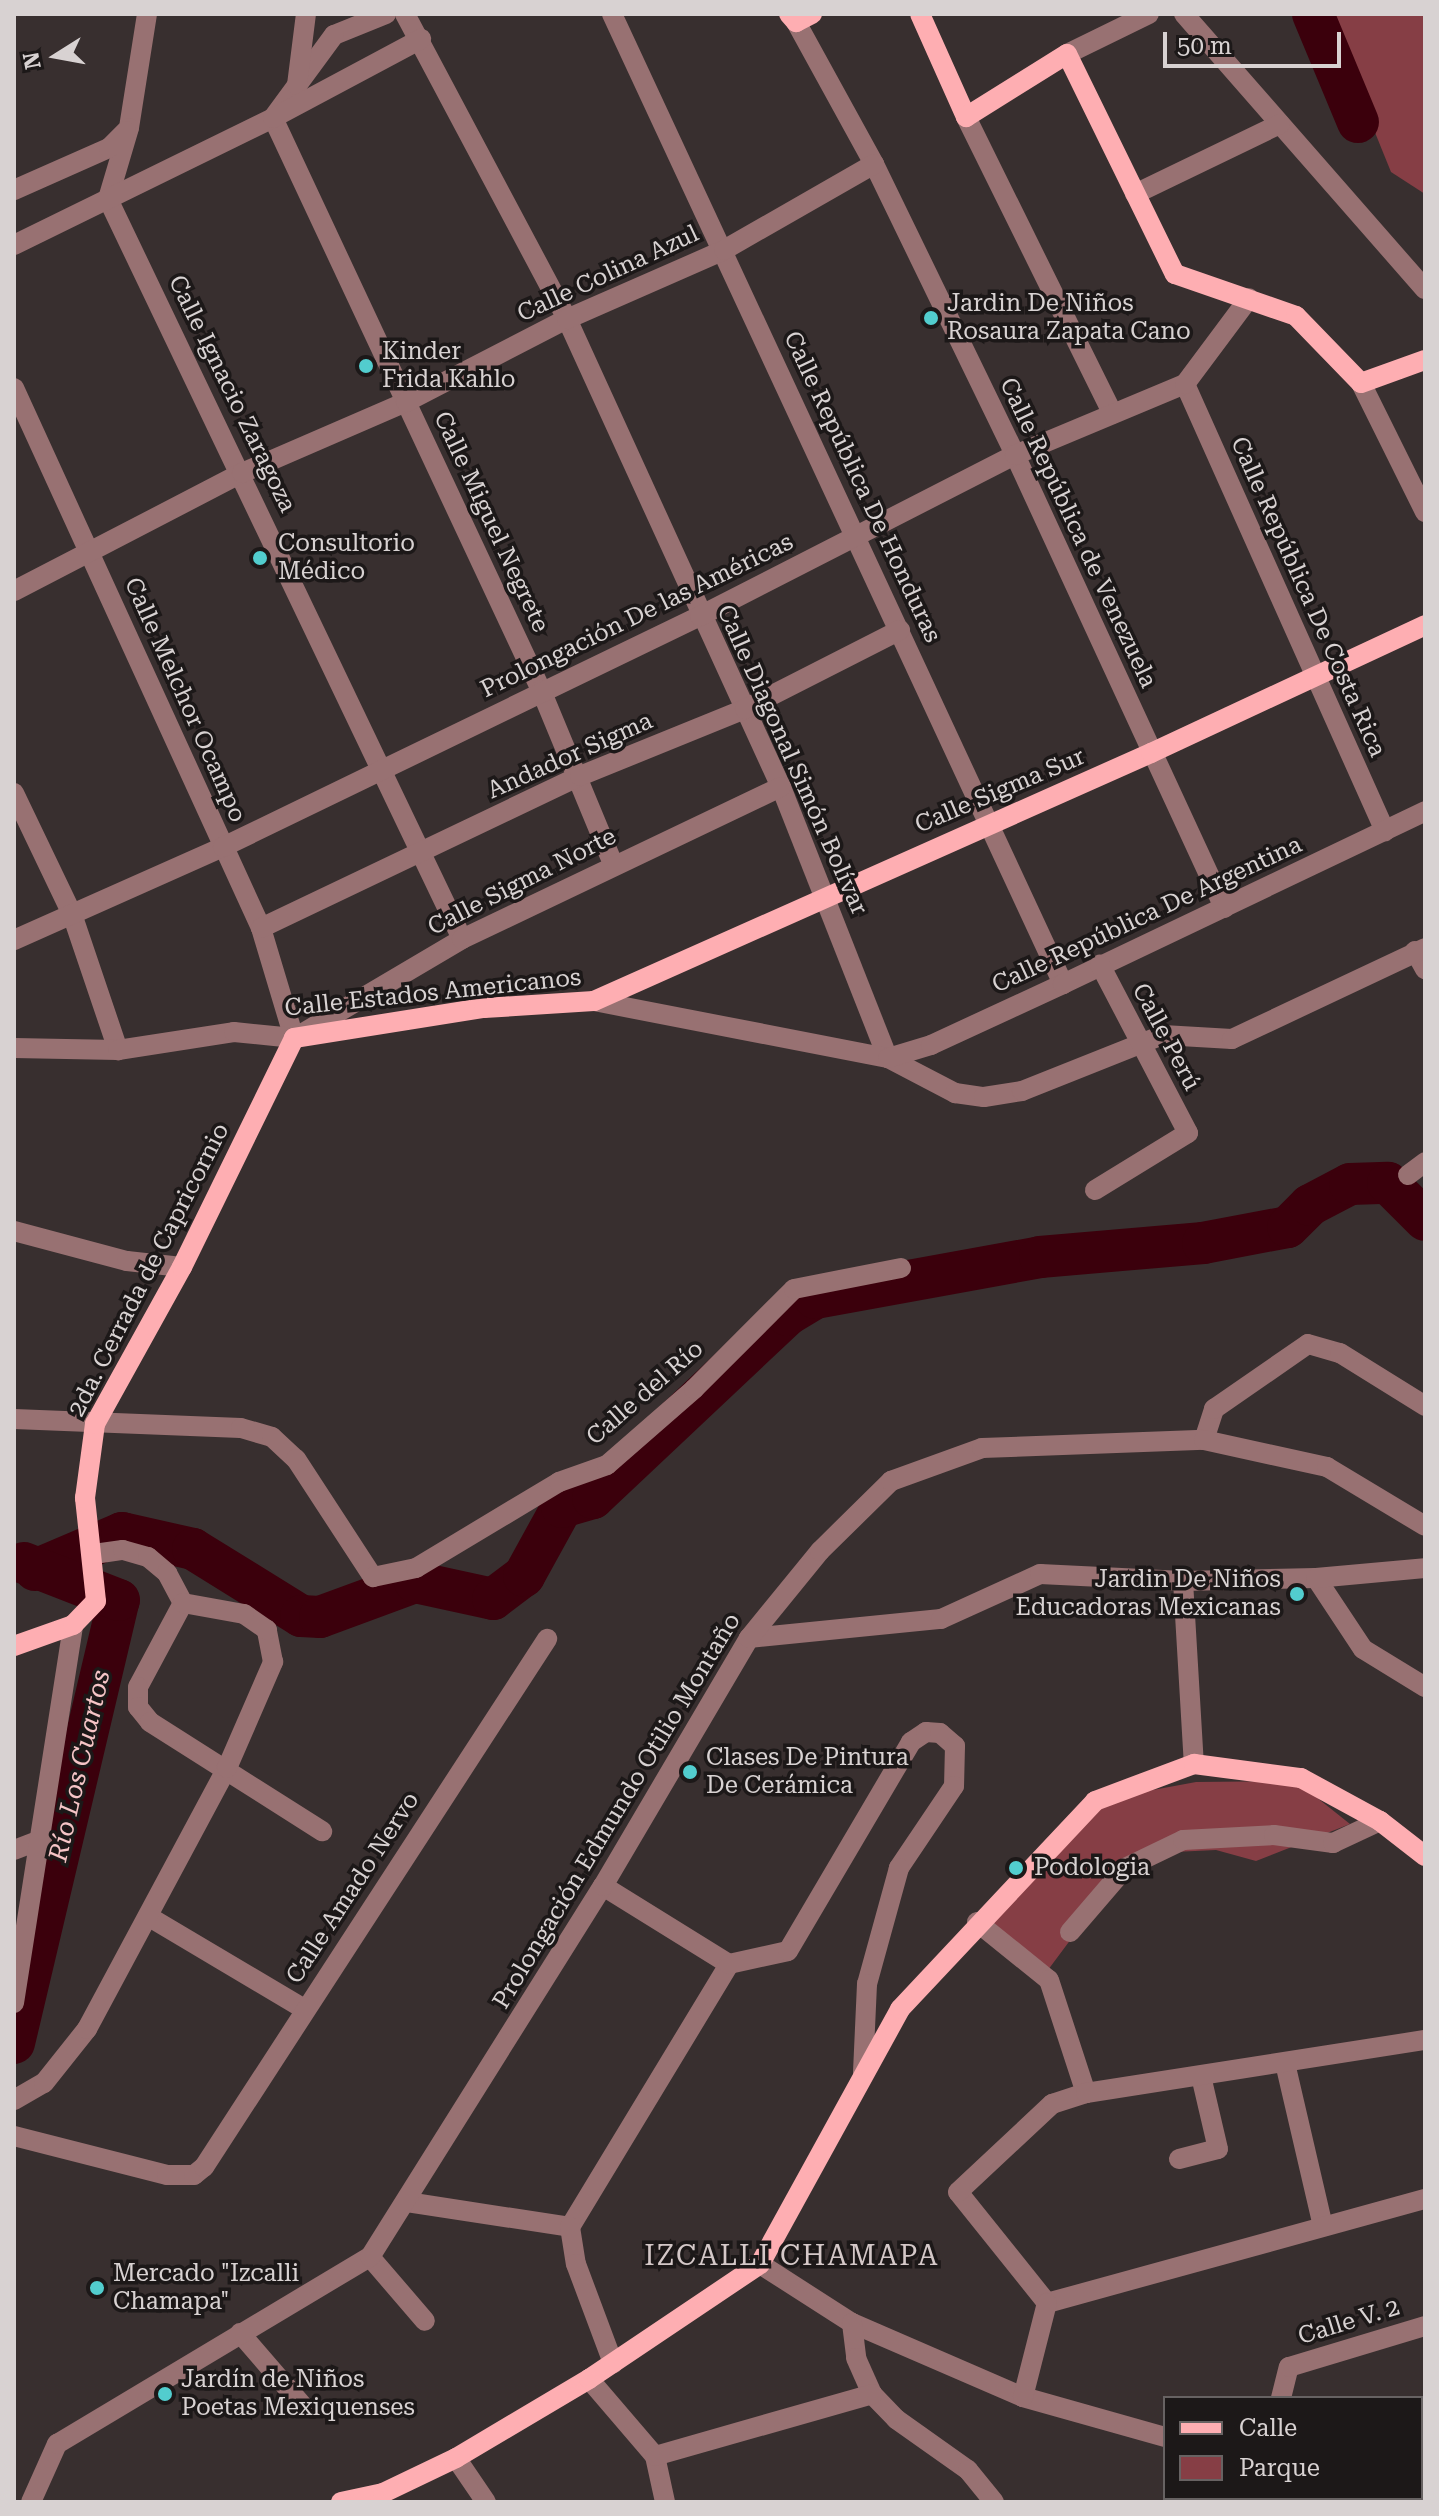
<!DOCTYPE html>
<html>
<head>
<meta charset="utf-8">
<style>
  body { margin:0 }
  #map { position:relative; width:1439px; height:2516px; overflow:hidden; background:#382f2f; font-family:"Roboto Serif",serif }
  div>[style] { position:absolute }
  [style*='--x'] { left:calc(var(--x)*1px); top:calc(var(--y)*1px); width:calc(var(--w)*1px); rotate:calc(var(--a)*1deg) }
  .green>* { inset:0; background:#863e45 }
  .river>* { height:42px; margin:-21px; padding:0 21px; transform-origin:21px; border-radius:21px; background:#3b000c }
  .minor>* { height:20px; margin:-10px; padding:0 10px; transform-origin:10px; border-radius:10px; background:#987172 }
  .major>* { height:20px; margin:-10px; padding:0 10px; transform-origin:10px; border-radius:10px; background:#feaeb2 }
  .dots>* { width:22px; height:22px; translate:-50% -50%; box-sizing:border-box; border:4px solid #1c1818; border-radius:50% }
  span { translate:-50% -50%; white-space:nowrap; text-align:center; line-height:1.15; -webkit-text-stroke:7px #1c1818; paint-order:stroke }
  .street-label { font-size:24px; color:#d8d2d2 }
  .poi-label { font-size:24px; color:#d8d2d2 }
  .left { translate:0 -50%; text-align:left }
  .right { translate:-100% -50%; text-align:right }
  .water-label { font-size:26px; color:#f5c4c6; font-style:italic }
  .quarter-label { font-size:28px; color:#d4c8c8; letter-spacing:2px }
  .frame { position:absolute; inset:0; border:16px solid #d8d2d2; pointer-events:none }
  .legend { position:absolute; left:1163px; top:2396px; width:260px; height:104px; box-sizing:border-box; background:#1c1818; border:2px solid #676262; margin:0; padding:10px 14px; list-style:none; font-size:24px; color:#d8d2d2 }
  .legend li { display:flex; align-items:center; gap:16px; height:40px }
  .legend b { width:40px; border:2px solid #676262 }
  .north { position:absolute; left:16px; top:16px; width:80px; height:80px; -webkit-text-stroke:6px #1c1818; paint-order:stroke; rotate:259deg; font-size:22px; font-weight:700; line-height:32px; text-align:center; color:#d8d2d2 }
  .north::after { content:''; display:block; margin:auto; width:28px; height:36px; background:#d8d2d2; clip-path:polygon(50% 0,100% 100%,50% 72%,0 100%) }
  .scale { position:absolute; left:1163px; top:32px; width:178px; height:36px; box-sizing:border-box; border:4px solid #d8d2d2; border-top:0; padding-left:10px; font-size:24px; line-height:28px; white-space:nowrap; color:#d8d2d2; -webkit-text-stroke:6px #1c1818; paint-order:stroke }
</style>
</head>
<body>
<div id="map">
  <div class="green">
    <div style="clip-path:polygon(1327px 14px,1425px 14px,1425px 194px,1391px 172px)"></div>
    <div style="clip-path:polygon(1296px 1781px,1350px 1824px,1256px 1861px,1216px 1850px,1174px 1852px,1112px 1884px,1045px 1974px,982px 1922px,1093px 1807px,1115px 1797px,1196px 1782px)"></div>
  </div>
  <div class="river">
    <div style="--x:1313;--y:14;--w:117;--a:67.4"></div>
    <div style="--x:35;--y:1570;--w:95;--a:-23"></div>
    <div style="--x:122;--y:1533;--w:73;--a:12.7"></div>
    <div style="--x:193;--y:1549;--w:127;--a:31.8"></div>
    <div style="--x:301;--y:1616;--w:19;--a:3"></div>
    <div style="--x:320;--y:1617;--w:101;--a:-20.2"></div>
    <div style="--x:415;--y:1582;--w:80;--a:12.3"></div>
    <div style="--x:493;--y:1599;--w:39;--a:-37"></div>
    <div style="--x:524;--y:1576;--w:79;--a:-61.2"></div>
    <div style="--x:562;--y:1507;--w:32;--a:-16"></div>
    <div style="--x:593;--y:1498;--w:267;--a:-43.3"></div>
    <div style="--x:787;--y:1315;--w:33;--a:-31"></div>
    <div style="--x:815;--y:1298;--w:229;--a:-10.3"></div>
    <div style="--x:1040;--y:1257;--w:164;--a:-4.9"></div>
    <div style="--x:1203;--y:1243;--w:86;--a:-10.7"></div>
    <div style="--x:1288;--y:1227;--w:31;--a:-45"></div>
    <div style="--x:1310;--y:1205;--w:45;--a:-27.7"></div>
    <div style="--x:1350;--y:1184;--w:38;--a:-2"></div>
    <div style="--x:1388;--y:1183;--w:52;--a:45"></div>
    <div style="--x:14;--y:2043;--w:455;--a:-76.7"></div>
    <div style="--x:119;--y:1600;--w:102;--a:-158.7"></div>
  </div>
  <div class="minor">
    <div style="--x:147;--y:14;--w:115;--a:99"></div>
    <div style="--x:129;--y:128;--w:74;--a:106.5"></div>
    <div style="--x:108;--y:199;--w:820;--a:64.43"></div>
    <div style="--x:386;--y:14;--w:56;--a:158"></div>
    <div style="--x:334;--y:35;--w:103;--a:126.3"></div>
    <div style="--x:273;--y:118;--w:632;--a:64.9"></div>
    <div style="--x:541;--y:690;--w:188;--a:67.5"></div>
    <div style="--x:405;--y:14;--w:345;--a:62"></div>
    <div style="--x:567;--y:319;--w:515;--a:65.43"></div>
    <div style="--x:781;--y:787;--w:291;--a:68.5"></div>
    <div style="--x:612;--y:14;--w:1070;--a:65.06"></div>
    <div style="--x:1184;--y:14;--w:366;--a:48.8"></div>
    <div style="--x:796;--y:22;--w:162;--a:61.2"></div>
    <div style="--x:874;--y:164;--w:323;--a:64.1"></div>
    <div style="--x:1015;--y:455;--w:499;--a:65.2"></div>
    <div style="--x:1067;--y:54;--w:91;--a:-26"></div>
    <div style="--x:297;--y:85;--w:72;--a:-82.8"></div>
    <div style="--x:966;--y:117;--w:331;--a:63.7"></div>
    <div style="--x:14;--y:190;--w:104;--a:-23.9"></div>
    <div style="--x:109;--y:148;--w:24;--a:-45"></div>
    <div style="--x:1135;--y:194;--w:161;--a:-25.8"></div>
    <div style="--x:14;--y:245;--w:288;--a:-26.1"></div>
    <div style="--x:273;--y:118;--w:168;--a:-28.1"></div>
    <div style="--x:1361;--y:383;--w:144;--a:63.6"></div>
    <div style="--x:1185;--y:384;--w:490;--a:65.9"></div>
    <div style="--x:14;--y:388;--w:594;--a:65.42"></div>
    <div style="--x:261;--y:928;--w:115;--a:73.3"></div>
    <div style="--x:14;--y:591;--w:257;--a:-27.4"></div>
    <div style="--x:242;--y:473;--w:179;--a:-23.4"></div>
    <div style="--x:406;--y:402;--w:181;--a:-27.3"></div>
    <div style="--x:567;--y:319;--w:171;--a:-23.7"></div>
    <div style="--x:724;--y:250;--w:173;--a:-29.8"></div>
    <div style="--x:14;--y:793;--w:134;--a:64.4"></div>
    <div style="--x:72;--y:914;--w:144;--a:71.3"></div>
    <div style="--x:261;--y:928;--w:353;--a:-25.5"></div>
    <div style="--x:580;--y:776;--w:178;--a:-22.1"></div>
    <div style="--x:745;--y:709;--w:174;--a:-27"></div>
    <div style="--x:14;--y:940;--w:229;--a:-24"></div>
    <div style="--x:223;--y:847;--w:530;--a:-25.84"></div>
    <div style="--x:700;--y:616;--w:354;--a:-27.1"></div>
    <div style="--x:1015;--y:455;--w:184;--a:-22.7"></div>
    <div style="--x:1185;--y:384;--w:107;--a:-53.3"></div>
    <div style="--x:1415;--y:951;--w:21;--a:61"></div>
    <div style="--x:594;--y:1001;--w:299;--a:11"></div>
    <div style="--x:888;--y:1058;--w:76;--a:27.6"></div>
    <div style="--x:955;--y:1093;--w:29;--a:8"></div>
    <div style="--x:984;--y:1097;--w:38;--a:-9"></div>
    <div style="--x:1022;--y:1091;--w:152;--a:-21.7"></div>
    <div style="--x:1163;--y:1035;--w:69;--a:3.3"></div>
    <div style="--x:1232;--y:1039;--w:213;--a:-25.2"></div>
    <div style="--x:298;--y:1036;--w:191;--a:-30.6"></div>
    <div style="--x:462;--y:939;--w:353;--a:-25.5"></div>
    <div style="--x:14;--y:1048;--w:104;--a:1.1"></div>
    <div style="--x:118;--y:1050;--w:117;--a:-8.8"></div>
    <div style="--x:234;--y:1032;--w:60;--a:5.7"></div>
    <div style="--x:888;--y:1058;--w:45;--a:-16.8"></div>
    <div style="--x:931;--y:1045;--w:145;--a:-24.8"></div>
    <div style="--x:1063;--y:984;--w:401;--a:-25.5"></div>
    <div style="--x:1408;--y:1175;--w:21;--a:-37"></div>
    <div style="--x:1095;--y:1190;--w:109;--a:-31.5"></div>
    <div style="--x:1188;--y:1133;--w:190;--a:-117.6"></div>
    <div style="--x:14;--y:1231;--w:117;--a:14.9"></div>
    <div style="--x:127;--y:1261;--w:55;--a:6.2"></div>
    <div style="--x:14;--y:1419;--w:227;--a:2.3"></div>
    <div style="--x:241;--y:1428;--w:32;--a:16"></div>
    <div style="--x:272;--y:1437;--w:33;--a:43"></div>
    <div style="--x:296;--y:1459;--w:141;--a:56.9"></div>
    <div style="--x:373;--y:1577;--w:44;--a:-11.8"></div>
    <div style="--x:416;--y:1568;--w:167;--a:-31"></div>
    <div style="--x:559;--y:1482;--w:51;--a:-19.5"></div>
    <div style="--x:607;--y:1465;--w:116;--a:-41.1"></div>
    <div style="--x:694;--y:1389;--w:141;--a:-45"></div>
    <div style="--x:794;--y:1289;--w:109;--a:-11.1"></div>
    <div style="--x:1204;--y:1440;--w:33;--a:-72"></div>
    <div style="--x:1214;--y:1409;--w:114;--a:-34.7"></div>
    <div style="--x:1308;--y:1344;--w:33;--a:16"></div>
    <div style="--x:1340;--y:1353;--w:100;--a:31.9"></div>
    <div style="--x:94;--y:1554;--w:29;--a:-8"></div>
    <div style="--x:123;--y:1550;--w:26;--a:16"></div>
    <div style="--x:148;--y:1557;--w:25;--a:40"></div>
    <div style="--x:167;--y:1573;--w:34;--a:62"></div>
    <div style="--x:1316;--y:1578;--w:85;--a:56.5"></div>
    <div style="--x:1363;--y:1649;--w:73;--a:31.5"></div>
    <div style="--x:1183;--y:1581;--w:183;--a:86.6"></div>
    <div style="--x:183;--y:1603;--w:95;--a:118.2"></div>
    <div style="--x:138;--y:1687;--w:20;--a:90"></div>
    <div style="--x:138;--y:1707;--w:19;--a:51"></div>
    <div style="--x:150;--y:1722;--w:204;--a:32.4"></div>
    <div style="--x:749;--y:1638;--w:193;--a:-5.7"></div>
    <div style="--x:941;--y:1619;--w:109;--a:-24.4"></div>
    <div style="--x:1040;--y:1574;--w:143;--a:2.8"></div>
    <div style="--x:1183;--y:1581;--w:133;--a:-1.3"></div>
    <div style="--x:1316;--y:1578;--w:109;--a:-5.2"></div>
    <div style="--x:14;--y:1850;--w:30;--a:-21"></div>
    <div style="--x:603;--y:1886;--w:148;--a:31.8"></div>
    <div style="--x:151;--y:1918;--w:178;--a:30.7"></div>
    <div style="--x:977;--y:1922;--w:92;--a:38.9"></div>
    <div style="--x:1049;--y:1980;--w:119;--a:71.9"></div>
    <div style="--x:1070;--y:1932;--w:84;--a:-49.3"></div>
    <div style="--x:1125;--y:1868;--w:64;--a:-25.8"></div>
    <div style="--x:1183;--y:1840;--w:91;--a:-3.1"></div>
    <div style="--x:1274;--y:1835;--w:60;--a:7.7"></div>
    <div style="--x:1333;--y:1843;--w:52;--a:-25.1"></div>
    <div style="--x:14;--y:2003;--w:383;--a:-81.1"></div>
    <div style="--x:1285;--y:2063;--w:167;--a:76.9"></div>
    <div style="--x:14;--y:2100;--w:34;--a:-30"></div>
    <div style="--x:44;--y:2083;--w:69;--a:-51.5"></div>
    <div style="--x:87;--y:2029;--w:296;--a:-61.8"></div>
    <div style="--x:227;--y:1768;--w:116;--a:-66.5"></div>
    <div style="--x:273;--y:1662;--w:33;--a:-101"></div>
    <div style="--x:267;--y:1630;--w:28;--a:-145"></div>
    <div style="--x:244;--y:1614;--w:62;--a:-169.8"></div>
    <div style="--x:14;--y:2136;--w:158;--a:14.3"></div>
    <div style="--x:167;--y:2175;--w:27;--a:0"></div>
    <div style="--x:194;--y:2175;--w:13;--a:-39"></div>
    <div style="--x:204;--y:2167;--w:630;--a:-56.99"></div>
    <div style="--x:1179;--y:2159;--w:40;--a:-14.4"></div>
    <div style="--x:1218;--y:2149;--w:75;--a:-103.1"></div>
    <div style="--x:407;--y:2202;--w:165;--a:8.7"></div>
    <div style="--x:570;--y:2227;--w:307;--a:-58.8"></div>
    <div style="--x:729;--y:1964;--w:60;--a:-12.4"></div>
    <div style="--x:788;--y:1951;--w:243;--a:-59.5"></div>
    <div style="--x:911;--y:1742;--w:18;--a:-34"></div>
    <div style="--x:926;--y:1732;--w:14;--a:4"></div>
    <div style="--x:940;--y:1733;--w:20;--a:41"></div>
    <div style="--x:955;--y:1746;--w:40;--a:91.4"></div>
    <div style="--x:954;--y:1786;--w:99;--a:123.9"></div>
    <div style="--x:899;--y:1868;--w:120;--a:105.4"></div>
    <div style="--x:867;--y:1984;--w:89;--a:92.6"></div>
    <div style="--x:570;--y:2227;--w:37;--a:81"></div>
    <div style="--x:576;--y:2264;--w:106;--a:69.5"></div>
    <div style="--x:370;--y:2257;--w:84;--a:49.3"></div>
    <div style="--x:760;--y:2264;--w:109;--a:32.7"></div>
    <div style="--x:852;--y:2323;--w:186;--a:23.4"></div>
    <div style="--x:1023;--y:2397;--w:148;--a:15.7"></div>
    <div style="--x:1047;--y:2303;--w:142;--a:-128.7"></div>
    <div style="--x:958;--y:2192;--w:129;--a:-43.1"></div>
    <div style="--x:1052;--y:2104;--w:36;--a:-18"></div>
    <div style="--x:1086;--y:2093;--w:343;--a:-8.9"></div>
    <div style="--x:1047;--y:2303;--w:392;--a:-15.4"></div>
    <div style="--x:852;--y:2323;--w:35;--a:83"></div>
    <div style="--x:856;--y:2358;--w:39;--a:66"></div>
    <div style="--x:872;--y:2394;--w:35;--a:46"></div>
    <div style="--x:896;--y:2419;--w:88;--a:35.3"></div>
    <div style="--x:968;--y:2470;--w:41;--a:50.9"></div>
    <div style="--x:240;--y:2333;--w:96;--a:49.2"></div>
    <div style="--x:589;--y:2379;--w:101;--a:49.4"></div>
    <div style="--x:655;--y:2456;--w:47;--a:77.7"></div>
    <div style="--x:1023;--y:2397;--w:97;--a:-75.7"></div>
    <div style="--x:1281;--y:2398;--w:32;--a:-76"></div>
    <div style="--x:1289;--y:2367;--w:142;--a:-16.8"></div>
    <div style="--x:655;--y:2456;--w:226;--a:-15.9"></div>
    <div style="--x:456;--y:2458;--w:53;--a:55.7"></div>
    <div style="--x:1421;--y:2492;--w:4;--a:14"></div>
    <div style="--x:31;--y:2502;--w:64;--a:-65.9"></div>
    <div style="--x:57;--y:2444;--w:365;--a:-30.9"></div>
    <div style="--x:370;--y:2257;--w:438;--a:-57.9"></div>
    <div style="--x:603;--y:1886;--w:288;--a:-59.5"></div>
    <div style="--x:749;--y:1638;--w:112;--a:-50.8"></div>
    <div style="--x:820;--y:1551;--w:100;--a:-44.6"></div>
    <div style="--x:891;--y:1481;--w:97;--a:-19.9"></div>
    <div style="--x:982;--y:1448;--w:222;--a:-2.1"></div>
    <div style="--x:1204;--y:1440;--w:126;--a:12.4"></div>
    <div style="--x:1327;--y:1467;--w:114;--a:31"></div>
  </div>
  <div class="major">
    <div style="--x:789;--y:14;--w:11;--a:49"></div>
    <div style="--x:796;--y:22;--w:18;--a:-27"></div>
    <div style="--x:920;--y:14;--w:113;--a:65.9"></div>
    <div style="--x:966;--y:117;--w:119;--a:-32"></div>
    <div style="--x:1067;--y:54;--w:245;--a:63.9"></div>
    <div style="--x:1175;--y:274;--w:128;--a:19.1"></div>
    <div style="--x:1296;--y:316;--w:93;--a:45.9"></div>
    <div style="--x:1361;--y:383;--w:68;--a:-19.8"></div>
    <div style="--x:14;--y:1646;--w:63;--a:-19.6"></div>
    <div style="--x:73;--y:1625;--w:33;--a:-46"></div>
    <div style="--x:96;--y:1601;--w:104;--a:-96.1"></div>
    <div style="--x:85;--y:1498;--w:75;--a:-82.3"></div>
    <div style="--x:95;--y:1424;--w:179;--a:-61"></div>
    <div style="--x:182;--y:1267;--w:255;--a:-63.9"></div>
    <div style="--x:294;--y:1038;--w:192;--a:-9"></div>
    <div style="--x:484;--y:1008;--w:110;--a:-3.6"></div>
    <div style="--x:594;--y:1001;--w:610;--a:-24"></div>
    <div style="--x:1151;--y:753;--w:302;--a:-25"></div>
    <div style="--x:341;--y:2502;--w:43;--a:-12.1"></div>
    <div style="--x:383;--y:2493;--w:81;--a:-25.6"></div>
    <div style="--x:456;--y:2458;--w:155;--a:-30.7"></div>
    <div style="--x:589;--y:2379;--w:206;--a:-33.9"></div>
    <div style="--x:760;--y:2264;--w:291;--a:-61.2"></div>
    <div style="--x:900;--y:2009;--w:285;--a:-46.8"></div>
    <div style="--x:1095;--y:1801;--w:106;--a:-20.5"></div>
    <div style="--x:1194;--y:1764;--w:108;--a:7.5"></div>
    <div style="--x:1301;--y:1778;--w:90;--a:28.6"></div>
    <div style="--x:1380;--y:1821;--w:57;--a:37.9"></div>
  </div>
  <div class="dots">
    <div style="left:931px;top:318px;background:#52cdce"></div>
    <div style="left:366px;top:366px;background:#52cdce"></div>
    <div style="left:260px;top:558px;background:#52cdce"></div>
    <div style="left:1297px;top:1594px;background:#52cdce"></div>
    <div style="left:690px;top:1772px;background:#52cdce"></div>
    <div style="left:1016px;top:1868px;background:#52cdce"></div>
    <div style="left:97px;top:2288px;background:#52cdce"></div>
    <div style="left:165px;top:2394px;background:#52cdce"></div>
  </div>
  <div class="street-label">
    <span style="left:608px;top:274px;rotate:-25deg">Calle Colina Azul</span>
    <span style="left:232px;top:394px;rotate:64deg">Calle Ignacio Zaragoza</span>
    <span style="left:862px;top:487px;rotate:65deg">Calle República De Honduras</span>
    <span style="left:491px;top:522px;rotate:65deg">Calle Miguel Negrete</span>
    <span style="left:1078px;top:533px;rotate:65deg">Calle República de Venezuela</span>
    <span style="left:1308px;top:597px;rotate:66deg">Calle República De Costa Rica</span>
    <span style="left:637px;top:616px;rotate:-26deg">Prolongación De las Américas</span>
    <span style="left:185px;top:700px;rotate:66deg">Calle Melchor Ocampo</span>
    <span style="left:570px;top:756px;rotate:-24deg">Andador Sigma</span>
    <span style="left:792px;top:760px;rotate:66deg">Calle Diagonal Simón Bolívar</span>
    <span style="left:1000px;top:791px;rotate:-23deg">Calle Sigma Sur</span>
    <span style="left:522px;top:882px;rotate:-27deg">Calle Sigma Norte</span>
    <span style="left:1147px;top:915px;rotate:-25deg">Calle República De Argentina</span>
    <span style="left:433px;top:993px;rotate:-6deg">Calle Estados Americanos</span>
    <span style="left:1166px;top:1037px;rotate:62deg">Calle Perú</span>
    <span style="left:149px;top:1270px;rotate:-63deg">2da. Cerrada de Capricornio</span>
    <span style="left:645px;top:1393px;rotate:-41deg">Calle del Río</span>
    <span style="left:617px;top:1811px;rotate:-59deg">Prolongación Edmundo Otilio Montaño</span>
    <span style="left:353px;top:1888px;rotate:-57deg">Calle Amado Nervo</span>
    <span style="left:1349px;top:2322px;rotate:-17deg">Calle V. 2</span>
  </div>
  <div class="poi-label">
    <span class="left" style="left:947px;top:318px">Jardin De Niños<br>Rosaura Zapata Cano</span>
    <span class="left" style="left:382px;top:366px">Kinder<br>Frida Kahlo</span>
    <span class="left" style="left:278px;top:558px">Consultorio<br>Médico</span>
    <span class="right" style="left:1281px;top:1594px">Jardin De Niños<br>Educadoras Mexicanas</span>
    <span class="left" style="left:706px;top:1772px">Clases De Pintura<br>De Cerámica</span>
    <span class="left" style="left:1034px;top:1868px">Podologia</span>
    <span class="left" style="left:113px;top:2288px">Mercado "Izcalli<br>Chamapa"</span>
    <span class="left" style="left:181px;top:2394px">Jardín de Niños<br>Poetas Mexiquenses</span>
  </div>
  <div class="water-label">
    <span style="left:80px;top:1766px;rotate:-77deg">Río Los Cuartos</span>
  </div>
  <div class="quarter-label">
    <span style="left:792px;top:2256px">IZCALLI CHAMAPA</span>
  </div>
  <div class="frame"></div>
  <ul class="legend">
  <li><b style="height:10px;background:#feaeb2"></b>Calle</li>
  <li><b style="height:22px;background:#863e45"></b>Parque</li>
  </ul>
  <div class="north">N</div>
  <div class="scale">50 m</div>
</div>
</body>
</html>
